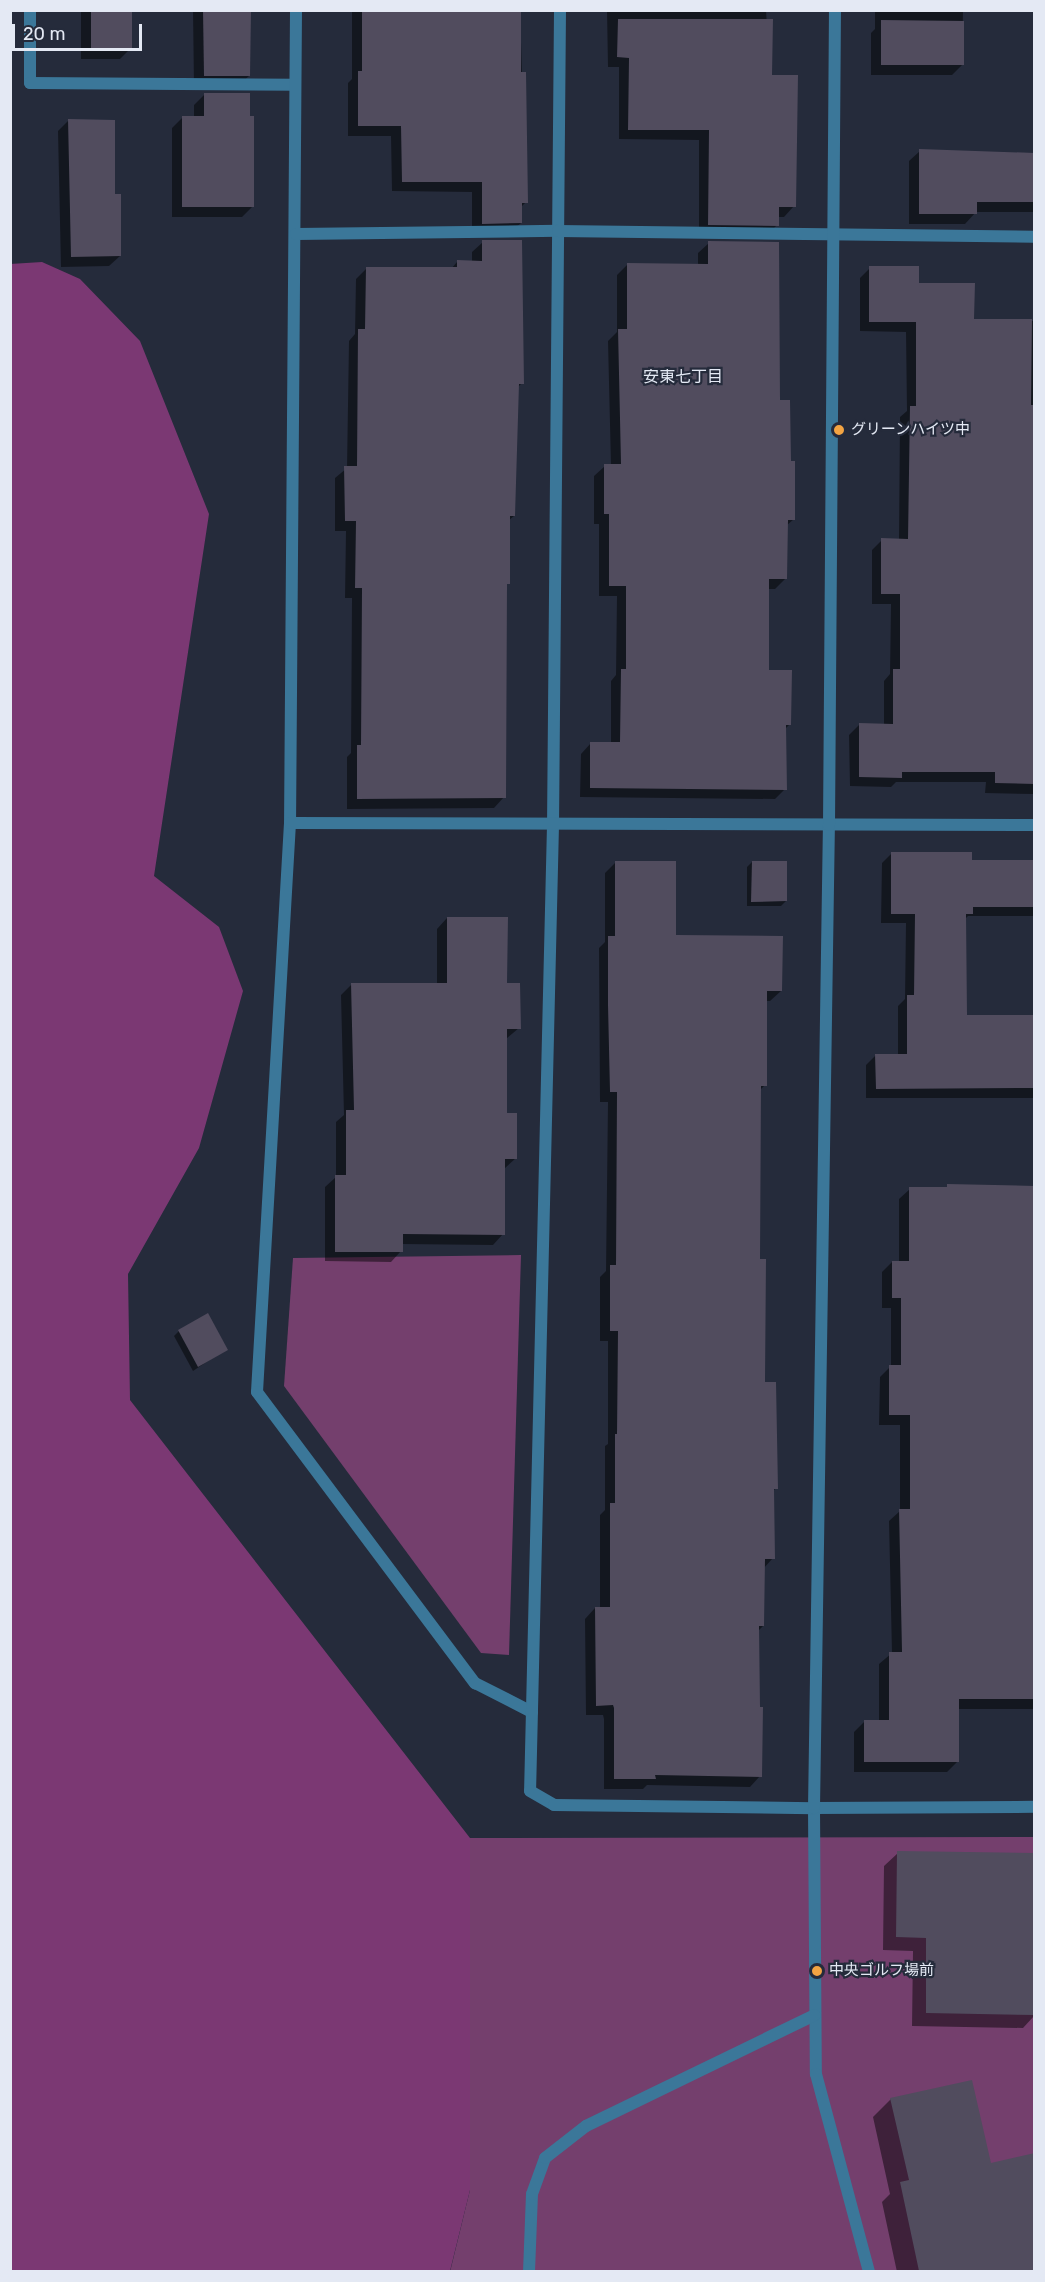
<!DOCTYPE html>
<html>
<head>
<meta charset="utf-8">
<style>
  body { margin:0 }
  #map { position:relative; width:1045px; height:2282px; overflow:hidden; background:#252b3b; font-family:Rubik,"Noto Sans JP",sans-serif }
  div>[style] { position:absolute }
  [style*='--x'] { left:calc(var(--x)*1px); top:calc(var(--y)*1px); width:calc(var(--w)*1px); rotate:calc(var(--a)*1deg) }
  .green>* { inset:0; background:#743f6d }
  .forest>* { inset:0; background:#7b3873 }
  .shadow>* { inset:0; background:#0007 }
  .building>* { inset:0; background:#514c5e }
  .service>* { height:12px; margin:-6px; padding:0 6px; transform-origin:6px; border-radius:6px; background:#3b7799 }
  .minor>* { height:12px; margin:-6px; padding:0 6px; transform-origin:6px; border-radius:6px; background:#3b7799 }
  .dots>* { width:16px; height:16px; translate:-50% -50%; box-sizing:border-box; border:3px solid #252b3b; border-radius:50% }
  span { translate:-50% -50%; white-space:nowrap; text-align:center; line-height:1.15; -webkit-text-stroke:4.5px #252b3b; paint-order:stroke }
  .poi-label { font-size:15px; color:#e4e9f4 }
  .left { translate:0 -50%; text-align:left }
  .neighbourhood-label { font-size:16px; color:#e4e9f4 }
  .frame { position:absolute; inset:0; border:12px solid #e4e9f4; pointer-events:none }
  .scale { position:absolute; left:12px; top:24px; width:130px; height:27px; box-sizing:border-box; border:3px solid #e4e9f4; border-top:0; padding-left:8px; font-size:18px; line-height:21px; white-space:nowrap; color:#e4e9f4; -webkit-text-stroke:4px #252b3b; paint-order:stroke }
</style>
</head>
<body>
<div id="map">
  <div class="green">
    <div style="clip-path:polygon(521px 1255px,509px 1655px,481px 1653px,284px 1386px,293px 1258px)"></div>
    <div style="clip-path:polygon(1034px 1837px,1034px 2271px,450px 2272px,470px 2190px,470px 1838px)"></div>
  </div>
  <div class="forest">
    <div style="clip-path:polygon(42px 262px,80px 279px,140px 341px,209px 514px,154px 876px,219px 927px,243px 991px,199px 1148px,128px 1274px,130px 1400px,470px 1838px,470px 2190px,450px 2271px,11px 2271px,10px 264px)"></div>
  </div>
  <div class="shadow">
    <div style="clip-path:polygon(81px 10px,131px 10px,131px 48px,120px 59px,81px 59px)"></div>
    <div style="clip-path:polygon(193px 10px,249px 10px,249px 76px,238px 86px,194px 86px)"></div>
    <div style="clip-path:polygon(352px 10px,520px 10px,526px 202px,520px 208px,521px 223px,510px 233px,472px 234px,472px 192px,392px 191px,391px 136px,348px 136px,348px 83px,352px 79px)"></div>
    <div style="clip-path:polygon(607px 10px,766px 10px,770px 76px,794px 206px,784px 217px,777px 217px,777px 225px,767px 235px,699px 234px,699px 140px,619px 139px,619px 67px,608px 67px)"></div>
    <div style="clip-path:polygon(875px 10px,963px 10px,962px 65px,952px 75px,871px 75px,871px 33px,875px 29px)"></div>
    <div style="clip-path:polygon(205px 94px,252px 207px,242px 217px,172px 217px,172px 128px,183px 117px,194px 117px,194px 105px)"></div>
    <div style="clip-path:polygon(68px 121px,114px 195px,120px 256px,109px 266px,61px 267px,58px 131px)"></div>
    <div style="clip-path:polygon(920px 151px,1034px 154px,1034px 212px,976px 212px,965px 224px,909px 224px,909px 161px)"></div>
    <div style="clip-path:polygon(483px 242px,522px 383px,517px 388px,514px 516px,508px 521px,508px 583px,505px 586px,504px 797px,494px 808px,347px 809px,347px 757px,351px 753px,352px 598px,345px 598px,346px 531px,335px 531px,335px 478px,347px 468px,349px 341px,355px 334px,356px 279px,366px 269px,451px 269px,457px 262px,472px 262px,472px 252px)"></div>
    <div style="clip-path:polygon(709px 243px,778px 401px,789px 463px,794px 519px,786px 526px,786px 578px,775px 589px,768px 589px,768px 671px,790px 724px,785px 729px,785px 789px,775px 799px,580px 797px,581px 754px,591px 743px,611px 744px,611px 681px,616px 675px,617px 596px,599px 596px,599px 524px,594px 524px,594px 476px,605px 466px,611px 466px,608px 341px,617px 332px,617px 275px,627px 265px,698px 266px,698px 253px)"></div>
    <div style="clip-path:polygon(870px 268px,917px 284px,973px 320px,1034px 321px,1034px 794px,985px 793px,986px 782px,896px 782px,891px 787px,850px 786px,849px 735px,859px 725px,884px 725px,884px 681px,890px 674px,891px 604px,872px 604px,872px 550px,882px 540px,899px 540px,900px 417px,907px 411px,906px 332px,860px 331px,860px 278px)"></div>
    <div style="clip-path:polygon(892px 853px,971px 861px,1034px 862px,1034px 916px,968px 916px,964px 920px,966px 1017px,1034px 1017px,1034px 1098px,866px 1098px,866px 1065px,876px 1055px,898px 1055px,898px 1006px,905px 999px,906px 923px,881px 923px,882px 863px)"></div>
    <div style="clip-path:polygon(752px 862px,786px 901px,781px 906px,747px 906px,747px 867px)"></div>
    <div style="clip-path:polygon(615px 863px,674px 937px,781px 991px,770px 1001px,765px 1001px,765px 1085px,759px 1091px,759px 1260px,764px 1384px,776px 1488px,773px 1491px,773px 1558px,763px 1569px,763px 1626px,758px 1631px,760px 1776px,750px 1787px,647px 1785px,643px 1789px,604px 1789px,604px 1719px,603px 1715px,586px 1715px,585px 1619px,595px 1608px,600px 1608px,600px 1515px,605px 1510px,605px 1446px,608px 1444px,608px 1341px,600px 1341px,600px 1277px,606px 1271px,608px 1102px,600px 1102px,599px 948px,605px 942px,605px 873px)"></div>
    <div style="clip-path:polygon(447px 918px,506px 984px,519px 1028px,506px 1039px,505px 1114px,516px 1158px,504px 1169px,503px 1234px,493px 1245px,401px 1244px,401px 1251px,391px 1262px,325px 1261px,325px 1187px,336px 1177px,336px 1122px,344px 1115px,341px 995px,352px 984px,437px 985px,437px 929px)"></div>
    <div style="clip-path:polygon(948px 1186px,1034px 1187px,1034px 1709px,957px 1709px,957px 1762px,947px 1772px,854px 1772px,854px 1732px,865px 1721px,879px 1721px,879px 1664px,892px 1653px,889px 1521px,900px 1511px,900px 1425px,879px 1425px,880px 1377px,891px 1366px,891px 1308px,882px 1308px,882px 1272px,892px 1262px,899px 1262px,899px 1199px,910px 1189px,945px 1189px)"></div>
    <div style="clip-path:polygon(179px 1331px,226px 1349px,193px 1371px,174px 1336px)"></div>
    <div style="clip-path:polygon(898px 1853px,1034px 1854px,1034px 2016px,1023px 2028px,912px 2026px,913px 1951px,883px 1950px,884px 1866px)"></div>
    <div style="clip-path:polygon(891px 2099px,990px 2165px,1034px 2162px,1034px 2272px,897px 2272px,882px 2202px,890px 2194px,873px 2117px)"></div>
  </div>
  <div class="building">
    <div style="clip-path:polygon(91px 10px,132px 10px,132px 49px,91px 49px)"></div>
    <div style="clip-path:polygon(203px 10px,251px 10px,250px 76px,204px 76px)"></div>
    <div style="clip-path:polygon(362px 10px,521px 10px,521px 72px,526px 72px,528px 203px,522px 203px,522px 223px,482px 224px,482px 182px,402px 182px,401px 126px,358px 126px,358px 71px,362px 71px)"></div>
    <div style="clip-path:polygon(618px 19px,773px 19px,772px 75px,798px 75px,796px 207px,779px 207px,779px 226px,708px 225px,709px 130px,628px 130px,629px 58px,617px 57px)"></div>
    <div style="clip-path:polygon(881px 20px,964px 21px,964px 65px,881px 65px)"></div>
    <div style="clip-path:polygon(204px 93px,250px 93px,250px 116px,254px 116px,254px 207px,182px 207px,182px 116px,204px 116px)"></div>
    <div style="clip-path:polygon(68px 119px,115px 120px,115px 194px,121px 194px,121px 256px,71px 257px)"></div>
    <div style="clip-path:polygon(919px 149px,1035px 153px,1035px 202px,977px 202px,977px 214px,919px 214px)"></div>
    <div style="clip-path:polygon(482px 240px,522px 240px,524px 384px,519px 384px,515px 516px,510px 516px,510px 584px,507px 584px,506px 798px,357px 799px,357px 745px,361px 745px,362px 588px,355px 588px,356px 521px,345px 521px,344px 466px,357px 466px,358px 329px,365px 329px,366px 267px,457px 267px,457px 260px,482px 261px)"></div>
    <div style="clip-path:polygon(708px 241px,779px 242px,780px 400px,790px 400px,791px 461px,795px 461px,795px 520px,788px 520px,787px 579px,769px 579px,769px 670px,792px 670px,791px 725px,786px 725px,787px 790px,590px 788px,590px 742px,620px 742px,621px 669px,626px 669px,626px 586px,609px 586px,609px 514px,604px 514px,604px 464px,621px 464px,618px 329px,627px 329px,627px 263px,708px 264px)"></div>
    <div style="clip-path:polygon(869px 266px,919px 266px,919px 283px,975px 283px,974px 319px,1032px 319px,1031px 405px,1035px 405px,1035px 784px,995px 783px,995px 772px,902px 772px,902px 778px,859px 777px,859px 723px,893px 724px,893px 669px,900px 669px,900px 594px,881px 594px,881px 538px,908px 539px,910px 406px,916px 406px,916px 322px,869px 322px)"></div>
    <div style="clip-path:polygon(891px 852px,972px 852px,972px 860px,1035px 860px,1035px 907px,973px 907px,973px 914px,966px 914px,967px 1015px,1035px 1015px,1035px 1088px,876px 1089px,875px 1054px,907px 1054px,907px 995px,914px 995px,915px 914px,891px 914px)"></div>
    <div style="clip-path:polygon(615px 861px,676px 861px,676px 935px,783px 936px,782px 991px,767px 991px,767px 1086px,761px 1086px,760px 1259px,766px 1259px,765px 1382px,776px 1382px,778px 1489px,774px 1489px,775px 1559px,765px 1559px,764px 1626px,759px 1626px,760px 1707px,763px 1707px,762px 1777px,655px 1775px,656px 1779px,614px 1779px,614px 1708px,613px 1705px,596px 1706px,595px 1607px,610px 1607px,610px 1503px,615px 1503px,615px 1434px,617px 1434px,618px 1331px,610px 1331px,610px 1265px,616px 1265px,617px 1092px,610px 1092px,608px 1005px,608px 936px,615px 936px)"></div>
    <div style="clip-path:polygon(752px 861px,787px 861px,787px 901px,751px 902px)"></div>
    <div style="clip-path:polygon(447px 917px,508px 917px,507px 983px,520px 983px,521px 1029px,507px 1029px,507px 1113px,517px 1113px,517px 1159px,505px 1159px,505px 1235px,403px 1234px,403px 1252px,335px 1252px,335px 1175px,346px 1175px,346px 1110px,354px 1110px,351px 983px,447px 983px)"></div>
    <div style="clip-path:polygon(947px 1184px,1035px 1186px,1035px 1699px,959px 1699px,959px 1762px,864px 1762px,864px 1720px,889px 1720px,889px 1652px,902px 1652px,899px 1509px,910px 1509px,910px 1415px,889px 1415px,889px 1365px,901px 1365px,901px 1298px,892px 1298px,892px 1261px,909px 1261px,909px 1187px,947px 1187px)"></div>
    <div style="clip-path:polygon(208px 1313px,228px 1350px,198px 1367px,178px 1330px)"></div>
    <div style="clip-path:polygon(897px 1851px,1035px 1853px,1035px 2015px,926px 2013px,926px 1938px,896px 1937px)"></div>
    <div style="clip-path:polygon(972px 2080px,991px 2163px,1035px 2153px,1035px 2271px,919px 2271px,900px 2182px,909px 2180px,890px 2098px)"></div>
  </div>
  <div class="service">
    <div style="--x:814;--y:1808;--w:266;--a:89.6"></div>
    <div style="--x:816;--y:2074;--w:205;--a:75"></div>
    <div style="--x:529;--y:2272;--w:78;--a:-87.8"></div>
    <div style="--x:532;--y:2194;--w:38;--a:-70"></div>
    <div style="--x:545;--y:2158;--w:52;--a:-38"></div>
    <div style="--x:586;--y:2126;--w:254;--a:-25.9"></div>
  </div>
  <div class="minor">
    <div style="--x:30;--y:10;--w:73;--a:90"></div>
    <div style="--x:30;--y:83;--w:265;--a:0.4"></div>
    <div style="--x:296;--y:10;--w:813;--a:90.42"></div>
    <div style="--x:290;--y:823;--w:570;--a:93.32"></div>
    <div style="--x:257;--y:1392;--w:364;--a:53.2"></div>
    <div style="--x:475;--y:1683;--w:64;--a:27"></div>
    <div style="--x:560;--y:10;--w:815;--a:90.49"></div>
    <div style="--x:553;--y:825;--w:966;--a:91.36"></div>
    <div style="--x:530;--y:1791;--w:28;--a:30"></div>
    <div style="--x:554;--y:1805;--w:260;--a:0.7"></div>
    <div style="--x:814;--y:1808;--w:220;--a:-0.3"></div>
    <div style="--x:296;--y:234;--w:262;--a:-0.7"></div>
    <div style="--x:558;--y:231;--w:476;--a:0.7"></div>
    <div style="--x:290;--y:823;--w:744;--a:0.15"></div>
    <div style="--x:814;--y:1808;--w:983;--a:-89.13"></div>
    <div style="--x:829;--y:825;--w:815;--a:-89.58"></div>
  </div>
  <div class="dots">
    <div style="left:839px;top:430px;background:#f3a443"></div>
    <div style="left:817px;top:1971px;background:#f3a443"></div>
  </div>
  <div class="poi-label">
    <span class="left" style="left:851px;top:430px">グリーンハイツ中</span>
    <span class="left" style="left:829px;top:1971px">中央ゴルフ場前</span>
  </div>
  <div class="neighbourhood-label">
    <span style="left:683px;top:377px">安東七丁目</span>
  </div>
  <div class="frame"></div>
  <div class="scale">20 m</div>
</div>
</body>
</html>
